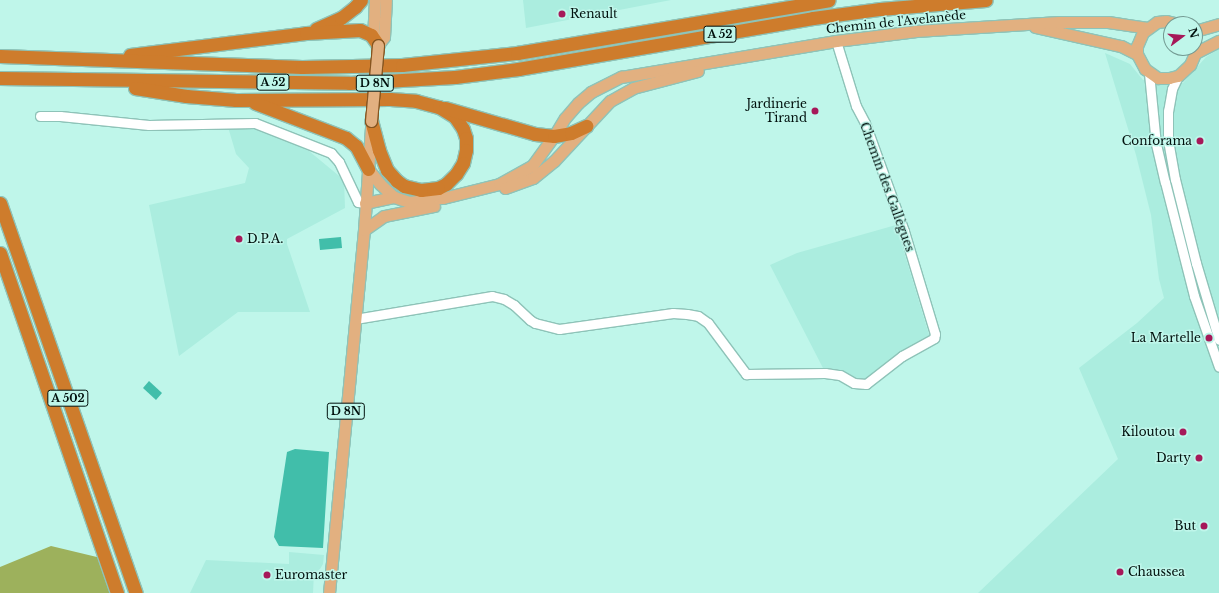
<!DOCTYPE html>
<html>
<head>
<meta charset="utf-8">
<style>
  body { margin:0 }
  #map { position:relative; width:1219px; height:593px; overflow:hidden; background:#bff6ea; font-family:"Libre Baskerville",serif }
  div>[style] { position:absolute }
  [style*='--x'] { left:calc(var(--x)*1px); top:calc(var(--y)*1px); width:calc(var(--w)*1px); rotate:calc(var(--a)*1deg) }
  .built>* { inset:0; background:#abeddf }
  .forest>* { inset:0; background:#9db15c }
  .water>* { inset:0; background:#41beaa }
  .roads { filter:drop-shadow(1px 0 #8ec3b8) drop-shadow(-1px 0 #8ec3b8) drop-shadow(0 1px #8ec3b8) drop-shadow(0 -1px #8ec3b8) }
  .minor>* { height:9px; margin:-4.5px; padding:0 4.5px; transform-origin:4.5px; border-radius:4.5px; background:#fff }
  .major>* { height:11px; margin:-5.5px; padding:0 5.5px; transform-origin:5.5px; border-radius:5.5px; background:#e2b080 }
  .highway>* { height:13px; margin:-6.5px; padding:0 6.5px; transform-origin:6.5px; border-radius:6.5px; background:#ce7c2c }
  .bridges { filter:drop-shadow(1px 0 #865621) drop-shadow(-1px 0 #865621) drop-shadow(0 1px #865621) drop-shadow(0 -1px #865621) }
  .major-bridge>* { height:11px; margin:-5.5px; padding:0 5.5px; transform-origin:5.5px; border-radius:5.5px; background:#e2b080 }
  .dots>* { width:11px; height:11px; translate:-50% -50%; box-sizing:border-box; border:2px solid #bff6ea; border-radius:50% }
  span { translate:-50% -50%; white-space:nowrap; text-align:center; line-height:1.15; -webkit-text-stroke:3px #bff6ea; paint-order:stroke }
  .shield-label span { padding:1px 3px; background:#bff6ea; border:1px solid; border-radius:3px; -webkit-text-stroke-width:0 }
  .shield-label { font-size:11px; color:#00100d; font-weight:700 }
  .poi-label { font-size:12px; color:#00100d }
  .left { translate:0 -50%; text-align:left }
  .right { translate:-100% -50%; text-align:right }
  .street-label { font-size:12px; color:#00100d }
  .north { position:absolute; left:1163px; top:16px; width:40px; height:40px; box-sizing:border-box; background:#bff6ea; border:1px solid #739a92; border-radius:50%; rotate:74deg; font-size:11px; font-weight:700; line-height:16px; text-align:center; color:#00100d }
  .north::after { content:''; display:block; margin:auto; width:14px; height:18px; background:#a61859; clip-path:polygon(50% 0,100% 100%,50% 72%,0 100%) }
</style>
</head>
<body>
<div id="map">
  <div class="built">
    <div style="clip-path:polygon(523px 0,671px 0,526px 28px)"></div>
    <div style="clip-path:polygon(1219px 49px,1219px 593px,978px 593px,1118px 459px,1079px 368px,1137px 323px,1164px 298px,1159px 279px,1151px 215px,1136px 155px,1105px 53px,1130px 64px,1143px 80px,1183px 83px,1206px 57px)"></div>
    <div style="clip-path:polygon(228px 127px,256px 127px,309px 151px,344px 180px,345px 208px,287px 239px,287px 244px,310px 312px,238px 312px,179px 356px,149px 205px,245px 183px,249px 168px,236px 154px)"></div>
    <div style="clip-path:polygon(896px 225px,930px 338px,870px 378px,860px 381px,824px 370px,770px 265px,797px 253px)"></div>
    <div style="clip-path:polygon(289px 552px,324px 555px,323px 564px,320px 569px,314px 573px,313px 593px,190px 593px,206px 560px,289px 564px)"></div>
  </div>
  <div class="forest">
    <div style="clip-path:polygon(51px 546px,101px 558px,112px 593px,0 593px,0 567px)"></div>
  </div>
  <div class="water">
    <div style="clip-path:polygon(341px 237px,342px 248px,320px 250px,319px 239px)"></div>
    <div style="clip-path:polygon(149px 381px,162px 393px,156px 400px,143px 388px)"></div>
    <div style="clip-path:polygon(295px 449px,329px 452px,323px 548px,279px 546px,274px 537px,287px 452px)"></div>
  </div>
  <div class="roads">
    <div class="minor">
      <div style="--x:1149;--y:73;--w:71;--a:84.4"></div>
      <div style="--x:1156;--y:144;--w:39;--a:77"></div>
      <div style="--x:1165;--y:182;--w:118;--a:75.7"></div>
      <div style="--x:1194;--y:296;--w:75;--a:70.6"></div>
      <div style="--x:1178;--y:76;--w:14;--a:115"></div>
      <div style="--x:1172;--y:89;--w:22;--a:100"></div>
      <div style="--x:1168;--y:111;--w:29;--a:90"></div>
      <div style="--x:1168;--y:140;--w:40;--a:80"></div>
      <div style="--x:1175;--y:179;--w:87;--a:76"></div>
      <div style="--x:1196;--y:263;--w:80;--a:73.4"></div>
      <div style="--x:40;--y:116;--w:20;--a:0"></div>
      <div style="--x:60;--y:116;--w:89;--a:5.8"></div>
      <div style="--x:149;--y:125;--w:106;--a:-1.1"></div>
      <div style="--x:255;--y:123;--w:82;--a:21.5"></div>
      <div style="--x:331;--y:153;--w:12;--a:48"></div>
      <div style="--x:339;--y:162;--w:44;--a:64.6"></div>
      <div style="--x:358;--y:202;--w:7;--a:8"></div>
      <div style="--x:355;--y:319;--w:139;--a:-9.5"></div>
      <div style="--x:492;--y:296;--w:12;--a:14"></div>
      <div style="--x:504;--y:299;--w:12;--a:31"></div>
      <div style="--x:514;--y:305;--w:22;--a:43"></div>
      <div style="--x:530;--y:320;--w:6;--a:31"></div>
      <div style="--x:535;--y:323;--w:25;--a:14"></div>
      <div style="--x:559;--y:329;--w:115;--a:-8"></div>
      <div style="--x:673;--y:313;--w:14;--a:4"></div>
      <div style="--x:687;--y:314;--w:11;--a:10"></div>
      <div style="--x:698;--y:316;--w:12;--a:35"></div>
      <div style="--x:708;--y:323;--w:64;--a:53.3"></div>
      <div style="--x:746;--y:374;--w:79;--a:-0.7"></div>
      <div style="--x:825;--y:373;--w:15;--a:8"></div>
      <div style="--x:840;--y:375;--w:16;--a:30"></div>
      <div style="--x:854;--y:383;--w:12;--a:5"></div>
      <div style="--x:866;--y:384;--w:46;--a:-37.9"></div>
      <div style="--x:902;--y:356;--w:37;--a:-29"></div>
      <div style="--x:934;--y:338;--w:4;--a:-76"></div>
      <div style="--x:935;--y:334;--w:108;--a:-106.8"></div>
      <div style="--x:904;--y:231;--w:115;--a:-109.9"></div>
      <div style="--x:865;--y:123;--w:19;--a:-118"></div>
      <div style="--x:856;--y:106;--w:68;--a:-107.1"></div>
    </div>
    <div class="major">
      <div style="--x:375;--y:0;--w:33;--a:93"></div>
      <div style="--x:373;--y:33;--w:13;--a:67"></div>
      <div style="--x:378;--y:45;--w:10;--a:-53"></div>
      <div style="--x:384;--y:37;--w:37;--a:-87"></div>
      <div style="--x:1179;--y:24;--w:13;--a:-167"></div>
      <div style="--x:1166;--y:21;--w:9;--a:174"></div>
      <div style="--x:1157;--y:22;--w:17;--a:144"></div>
      <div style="--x:1143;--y:32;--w:15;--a:113"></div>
      <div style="--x:1137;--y:46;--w:8;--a:90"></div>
      <div style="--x:1137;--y:54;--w:17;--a:62"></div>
      <div style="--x:1145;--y:69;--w:16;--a:35"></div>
      <div style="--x:1158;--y:78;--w:11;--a:0"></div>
      <div style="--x:1169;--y:78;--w:9;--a:-13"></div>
      <div style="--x:1178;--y:76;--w:16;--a:-43"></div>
      <div style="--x:1190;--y:65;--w:13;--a:-67"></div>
      <div style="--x:1195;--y:53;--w:5;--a:-90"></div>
      <div style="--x:1035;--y:27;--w:88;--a:12.5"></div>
      <div style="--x:1121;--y:46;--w:18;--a:27"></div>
      <div style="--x:1195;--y:31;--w:25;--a:-16"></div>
      <div style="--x:1195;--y:53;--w:27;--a:-27"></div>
      <div style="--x:368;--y:169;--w:19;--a:51"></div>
      <div style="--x:380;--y:184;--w:19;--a:43"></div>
      <div style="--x:394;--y:197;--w:16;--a:18"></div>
      <div style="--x:409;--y:202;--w:34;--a:-7"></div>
      <div style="--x:443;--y:198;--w:58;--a:-14"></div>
      <div style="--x:499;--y:184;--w:38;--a:-29"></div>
      <div style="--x:532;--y:166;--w:37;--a:-54"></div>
      <div style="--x:554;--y:136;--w:21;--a:-59"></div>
      <div style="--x:565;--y:118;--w:20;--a:-49"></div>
      <div style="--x:578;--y:103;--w:17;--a:-40"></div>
      <div style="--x:591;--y:92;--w:34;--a:-27"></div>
      <div style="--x:621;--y:77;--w:218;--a:-9.5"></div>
      <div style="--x:836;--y:41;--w:81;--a:-7.1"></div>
      <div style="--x:916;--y:31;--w:143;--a:-3.6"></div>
      <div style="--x:1059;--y:22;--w:49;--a:0"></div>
      <div style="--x:1108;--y:22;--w:40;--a:8.5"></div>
      <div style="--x:505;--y:188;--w:30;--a:-20"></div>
      <div style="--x:533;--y:178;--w:27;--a:-39"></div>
      <div style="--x:554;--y:161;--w:82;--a:-47"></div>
      <div style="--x:610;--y:101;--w:26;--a:-29"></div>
      <div style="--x:633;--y:88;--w:67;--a:-14.7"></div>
      <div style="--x:365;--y:203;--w:30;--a:-12"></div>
      <div style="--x:364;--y:230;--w:24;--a:-35"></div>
      <div style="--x:384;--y:216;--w:51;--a:-11.3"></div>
      <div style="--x:329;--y:593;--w:365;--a:-84.5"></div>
      <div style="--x:364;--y:230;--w:102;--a:-86.1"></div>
    </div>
    <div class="highway">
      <div style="--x:316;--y:29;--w:27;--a:-24"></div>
      <div style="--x:341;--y:18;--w:18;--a:-38"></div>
      <div style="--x:355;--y:7;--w:9;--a:-49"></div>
      <div style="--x:130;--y:55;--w:177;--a:-7.1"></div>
      <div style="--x:306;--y:33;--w:54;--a:-3.2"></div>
      <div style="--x:360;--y:30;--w:12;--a:24"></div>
      <div style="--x:371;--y:35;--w:12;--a:55"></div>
      <div style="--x:0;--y:56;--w:302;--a:2.1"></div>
      <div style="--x:302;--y:67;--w:100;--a:-1.1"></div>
      <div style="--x:402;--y:65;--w:116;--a:-6"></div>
      <div style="--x:517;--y:53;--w:316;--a:-9.6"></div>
      <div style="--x:0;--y:78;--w:349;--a:0.8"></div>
      <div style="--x:349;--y:83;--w:106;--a:-3.2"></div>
      <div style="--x:455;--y:77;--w:64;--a:-7.2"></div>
      <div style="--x:518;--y:69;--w:299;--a:-9.8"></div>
      <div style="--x:813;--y:18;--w:68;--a:-7.7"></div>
      <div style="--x:880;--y:9;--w:106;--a:-4.9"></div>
      <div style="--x:135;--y:88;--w:52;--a:8.9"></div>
      <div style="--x:186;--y:96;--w:50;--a:4.6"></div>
      <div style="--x:236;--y:100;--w:154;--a:-0.4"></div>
      <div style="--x:390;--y:99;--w:26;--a:4"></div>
      <div style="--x:416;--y:101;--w:24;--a:15"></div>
      <div style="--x:439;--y:107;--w:19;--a:32"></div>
      <div style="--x:455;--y:117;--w:14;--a:56"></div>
      <div style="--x:463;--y:129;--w:9;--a:72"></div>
      <div style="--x:466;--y:138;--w:12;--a:90"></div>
      <div style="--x:466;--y:150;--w:13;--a:103"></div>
      <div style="--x:463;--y:163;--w:13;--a:122"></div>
      <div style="--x:456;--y:174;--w:14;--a:135"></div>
      <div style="--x:446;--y:184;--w:9;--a:153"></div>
      <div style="--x:438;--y:188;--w:17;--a:173"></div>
      <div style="--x:421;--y:190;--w:17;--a:-167"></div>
      <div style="--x:404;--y:186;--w:9;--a:-144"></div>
      <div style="--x:397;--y:181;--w:15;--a:-132"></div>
      <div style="--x:387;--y:170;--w:22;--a:-112"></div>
      <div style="--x:379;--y:150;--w:30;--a:-105"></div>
      <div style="--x:255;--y:103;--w:97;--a:21"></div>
      <div style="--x:346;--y:138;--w:13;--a:39"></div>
      <div style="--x:356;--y:146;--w:26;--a:62"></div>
      <div style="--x:445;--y:108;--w:94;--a:16.1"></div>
      <div style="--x:535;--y:134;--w:19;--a:6"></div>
      <div style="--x:554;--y:136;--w:17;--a:-10"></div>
      <div style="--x:571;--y:133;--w:17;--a:-25"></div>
      <div style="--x:0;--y:203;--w:413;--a:70.8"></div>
      <div style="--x:0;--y:253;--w:360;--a:71"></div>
    </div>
  </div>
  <div class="bridges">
    <div class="major-bridge">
      <div style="--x:371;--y:121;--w:76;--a:-84.7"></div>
    </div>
  </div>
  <div class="dots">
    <div style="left:562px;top:14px;background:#a61859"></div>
    <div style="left:815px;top:111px;background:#a61859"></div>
    <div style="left:1200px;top:141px;background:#a61859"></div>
    <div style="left:239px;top:239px;background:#a61859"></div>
    <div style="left:1209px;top:338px;background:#a61859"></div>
    <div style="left:1183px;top:432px;background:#a61859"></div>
    <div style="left:1199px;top:458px;background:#a61859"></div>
    <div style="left:1204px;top:526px;background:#a61859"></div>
    <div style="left:1120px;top:572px;background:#a61859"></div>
    <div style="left:267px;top:575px;background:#a61859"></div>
  </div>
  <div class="shield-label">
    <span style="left:720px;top:34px">A 52</span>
    <span style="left:273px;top:82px">A 52</span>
    <span style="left:375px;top:83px">D 8N</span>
    <span style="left:68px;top:398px">A 502</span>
    <span style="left:346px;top:411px">D 8N</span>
  </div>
  <div class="poi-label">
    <span class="left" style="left:570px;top:14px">Renault</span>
    <span class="right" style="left:807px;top:111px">Jardinerie<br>Tirand</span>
    <span class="right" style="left:1192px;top:141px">Conforama</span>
    <span class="left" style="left:247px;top:239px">D.P.A.</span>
    <span class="right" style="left:1201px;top:338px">La Martelle</span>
    <span class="right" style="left:1175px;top:432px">Kiloutou</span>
    <span class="right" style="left:1191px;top:458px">Darty</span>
    <span class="right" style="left:1196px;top:526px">But</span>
    <span class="left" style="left:1128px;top:572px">Chaussea</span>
    <span class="left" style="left:275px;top:575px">Euromaster</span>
  </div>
  <div class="street-label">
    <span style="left:896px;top:22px;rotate:-6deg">Chemin de l'Avelanède</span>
    <span style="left:887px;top:187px;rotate:70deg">Chemin des Gallègues</span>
  </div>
  <div class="north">N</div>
</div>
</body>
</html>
